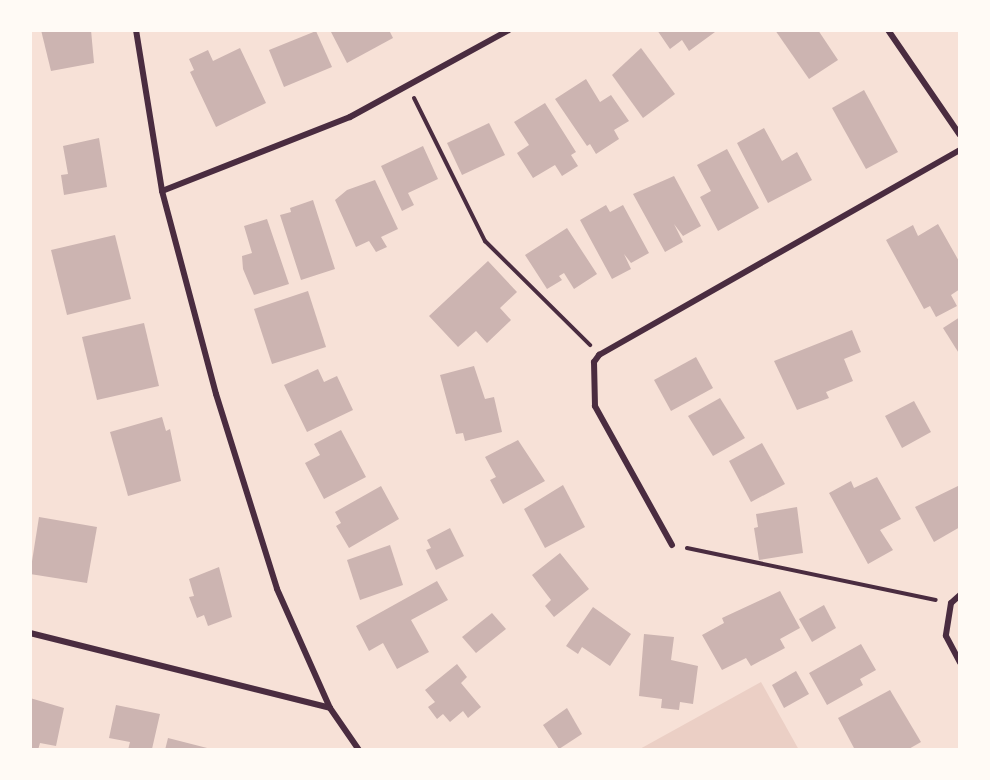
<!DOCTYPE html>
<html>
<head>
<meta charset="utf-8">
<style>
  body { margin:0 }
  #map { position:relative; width:990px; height:780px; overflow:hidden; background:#f7e1d7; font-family:"Nunito Sans",sans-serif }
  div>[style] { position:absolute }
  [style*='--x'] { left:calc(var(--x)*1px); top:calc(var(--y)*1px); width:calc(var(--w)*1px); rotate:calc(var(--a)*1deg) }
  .green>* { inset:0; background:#ebcfc5 }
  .building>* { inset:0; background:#ccb4b1 }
  .path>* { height:4px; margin:-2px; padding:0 2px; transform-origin:2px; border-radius:2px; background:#4a2c40 }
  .minor>* { height:6px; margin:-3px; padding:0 3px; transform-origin:3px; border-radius:3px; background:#4a2c40 }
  span { translate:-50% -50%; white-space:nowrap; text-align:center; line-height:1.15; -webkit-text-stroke:4.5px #fffaf5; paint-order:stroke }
  .frame { position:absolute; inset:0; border:32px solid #fffaf5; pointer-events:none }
</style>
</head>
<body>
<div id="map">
  <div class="green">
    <div style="clip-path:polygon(761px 682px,799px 750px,638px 750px)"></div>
  </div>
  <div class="building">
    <div style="clip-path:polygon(41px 30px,91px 30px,94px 63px,51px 71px)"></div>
    <div style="clip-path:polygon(330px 30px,389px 30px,393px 38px,347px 63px)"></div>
    <div style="clip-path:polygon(657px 30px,713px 30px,715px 32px,689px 51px,682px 40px,670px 49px)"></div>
    <div style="clip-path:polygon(775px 30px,818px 30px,838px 60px,809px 79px)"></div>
    <div style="clip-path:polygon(316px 31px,332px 67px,284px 87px,269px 50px)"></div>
    <div style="clip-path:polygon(240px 48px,266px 103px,216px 127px,190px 72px,194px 70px,189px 59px,208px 50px,213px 61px)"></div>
    <div style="clip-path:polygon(641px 48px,675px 94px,643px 118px,612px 75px)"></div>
    <div style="clip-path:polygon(586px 79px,600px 102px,611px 95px,629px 121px,614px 130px,619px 139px,596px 154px,590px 144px,587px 146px,555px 99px)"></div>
    <div style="clip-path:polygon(864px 90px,898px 152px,866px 169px,832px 108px)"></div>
    <div style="clip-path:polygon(545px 103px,576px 152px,571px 155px,578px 166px,562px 176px,555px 165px,533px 178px,517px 153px,529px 145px,514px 122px)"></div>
    <div style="clip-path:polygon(489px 123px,505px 155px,462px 175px,447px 143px)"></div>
    <div style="clip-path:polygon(764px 128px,782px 161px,797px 152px,812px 180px,768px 203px,737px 143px)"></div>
    <div style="clip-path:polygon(99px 138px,107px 187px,64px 195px,61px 175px,68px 174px,63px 146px)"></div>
    <div style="clip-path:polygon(423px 146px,438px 179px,408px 193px,414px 205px,402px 211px,381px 166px)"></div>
    <div style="clip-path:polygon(727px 149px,759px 208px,718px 231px,700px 197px,711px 191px,697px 165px)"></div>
    <div style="clip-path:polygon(674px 176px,701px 226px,683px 236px,674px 224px,683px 242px,665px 252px,633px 194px)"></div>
    <div style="clip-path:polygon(375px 180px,398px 229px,381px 237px,387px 247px,376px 252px,369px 241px,356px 247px,335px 200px,347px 190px)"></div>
    <div style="clip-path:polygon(313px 200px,335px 269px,301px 280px,280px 215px,291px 212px,290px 208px)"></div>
    <div style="clip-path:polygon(606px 205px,610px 212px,623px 205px,649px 253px,631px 263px,624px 254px,631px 269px,612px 279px,580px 220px)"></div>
    <div style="clip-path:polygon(267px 219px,289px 284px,254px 295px,243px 269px,242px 256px,252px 253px,244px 226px)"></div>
    <div style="clip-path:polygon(938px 224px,960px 263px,960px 289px,951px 295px,957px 306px,936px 317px,930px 306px,924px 309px,886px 240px,913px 225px,918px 236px)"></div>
    <div style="clip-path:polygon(567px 228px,597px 274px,574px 289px,564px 273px,559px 276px,562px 280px,547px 289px,525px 255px)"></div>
    <div style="clip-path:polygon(115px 235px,131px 299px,67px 315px,51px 250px)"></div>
    <div style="clip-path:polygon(488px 261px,517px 292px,500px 308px,511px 320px,487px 343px,476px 331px,458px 347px,429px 316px)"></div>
    <div style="clip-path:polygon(308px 291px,326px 347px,272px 364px,254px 309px)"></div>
    <div style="clip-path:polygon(960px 317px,960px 355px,943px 328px)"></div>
    <div style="clip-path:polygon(144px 323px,159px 386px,97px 400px,82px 337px)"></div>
    <div style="clip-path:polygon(852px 330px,861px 352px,844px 359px,853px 381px,826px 392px,829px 398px,797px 410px,774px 361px)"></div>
    <div style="clip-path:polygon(696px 357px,713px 388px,671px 411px,654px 380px)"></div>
    <div style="clip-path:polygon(474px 366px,485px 399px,494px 397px,502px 432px,465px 441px,463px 433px,456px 434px,440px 375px)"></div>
    <div style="clip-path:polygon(318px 369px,324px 382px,337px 376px,353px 410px,307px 432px,284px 385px)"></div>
    <div style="clip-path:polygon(720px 398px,745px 438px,713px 456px,688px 416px)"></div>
    <div style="clip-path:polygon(914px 401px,931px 432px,902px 448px,885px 416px)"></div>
    <div style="clip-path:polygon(162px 417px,166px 431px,170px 429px,181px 481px,128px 496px,110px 432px)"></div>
    <div style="clip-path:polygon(341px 430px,366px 477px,324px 499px,305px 463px,320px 455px,314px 444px)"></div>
    <div style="clip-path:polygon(518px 440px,545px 481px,503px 504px,490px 480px,496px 477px,485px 457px)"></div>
    <div style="clip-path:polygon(762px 443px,785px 484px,751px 502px,729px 461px)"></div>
    <div style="clip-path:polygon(877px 477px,901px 519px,880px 530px,893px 550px,868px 564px,829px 493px,851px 481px,854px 488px)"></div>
    <div style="clip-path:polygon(563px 485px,585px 527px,545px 548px,524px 509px)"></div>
    <div style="clip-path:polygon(960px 485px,960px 527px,934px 542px,915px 507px)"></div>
    <div style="clip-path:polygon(381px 486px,399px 519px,349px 548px,336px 526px,341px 523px,335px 512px)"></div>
    <div style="clip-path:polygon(797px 507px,803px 553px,759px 560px,754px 528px,758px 527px,756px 514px)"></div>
    <div style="clip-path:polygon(39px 517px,97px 527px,87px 583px,30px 574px)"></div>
    <div style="clip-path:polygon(450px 528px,464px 556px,436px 570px,426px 550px,431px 548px,427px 540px)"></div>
    <div style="clip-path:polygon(390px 545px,403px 585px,360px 600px,347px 560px)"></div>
    <div style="clip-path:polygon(560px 553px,589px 589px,554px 617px,545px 606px,551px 600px,532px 575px)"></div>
    <div style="clip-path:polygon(219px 567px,232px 617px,208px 626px,204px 615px,197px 618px,189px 597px,194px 596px,189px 579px)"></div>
    <div style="clip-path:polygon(437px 581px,448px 600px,411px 620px,429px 652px,397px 669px,383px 643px,369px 651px,356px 626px)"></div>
    <div style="clip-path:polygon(780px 591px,800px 628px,780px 639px,785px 648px,751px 666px,746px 658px,722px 670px,702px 635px,724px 623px,722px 618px)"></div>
    <div style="clip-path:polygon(824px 605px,836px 628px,812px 642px,799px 619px)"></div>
    <div style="clip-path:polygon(593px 607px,631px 634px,610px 666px,582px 647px,578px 654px,566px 646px)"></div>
    <div style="clip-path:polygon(492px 613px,506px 629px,476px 653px,462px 637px)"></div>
    <div style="clip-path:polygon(644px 634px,674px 637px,671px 660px,698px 666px,693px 704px,680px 702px,679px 710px,661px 708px,662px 699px,639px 696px)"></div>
    <div style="clip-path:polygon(861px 644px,876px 670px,860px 679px,863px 685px,827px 705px,809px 673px)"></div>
    <div style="clip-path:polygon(457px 664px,467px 677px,461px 683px,481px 707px,468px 718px,463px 711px,450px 722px,443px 714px,437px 719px,428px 707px,435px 702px,425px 690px)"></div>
    <div style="clip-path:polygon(796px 671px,809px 694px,784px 708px,772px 685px)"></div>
    <div style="clip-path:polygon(890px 690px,921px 742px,907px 750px,855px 750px,838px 718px)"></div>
    <div style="clip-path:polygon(30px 698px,64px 708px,56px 746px,40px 743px,38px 750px,30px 749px)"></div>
    <div style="clip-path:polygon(116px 705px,160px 714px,152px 749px,128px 750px,130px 742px,109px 738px)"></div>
    <div style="clip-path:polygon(567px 708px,582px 734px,559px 749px,543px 725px)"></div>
    <div style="clip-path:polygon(168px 738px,211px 749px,210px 750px,165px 750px)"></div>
  </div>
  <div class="path">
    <div style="--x:414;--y:98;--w:160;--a:63.6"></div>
    <div style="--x:485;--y:241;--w:148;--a:44.7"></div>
    <div style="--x:687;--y:548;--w:254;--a:11.8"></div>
  </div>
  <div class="minor">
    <div style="--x:136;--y:30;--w:163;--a:80.8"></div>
    <div style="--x:162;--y:191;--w:210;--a:75.1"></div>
    <div style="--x:216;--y:394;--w:204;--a:72.6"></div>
    <div style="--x:277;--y:589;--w:130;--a:66"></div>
    <div style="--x:330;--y:708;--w:51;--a:55.4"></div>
    <div style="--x:888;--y:30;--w:127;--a:55.6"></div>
    <div style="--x:162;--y:191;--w:202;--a:-21.5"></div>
    <div style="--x:350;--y:117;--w:181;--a:-28.7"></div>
    <div style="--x:672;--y:545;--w:159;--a:-119"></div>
    <div style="--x:595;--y:406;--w:44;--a:-91.3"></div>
    <div style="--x:594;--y:362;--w:9;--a:-54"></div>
    <div style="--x:599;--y:355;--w:415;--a:-29.6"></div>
    <div style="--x:960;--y:595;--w:12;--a:138"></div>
    <div style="--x:951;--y:603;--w:33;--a:99"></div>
    <div style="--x:946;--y:636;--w:30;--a:62"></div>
    <div style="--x:30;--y:633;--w:309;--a:14"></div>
  </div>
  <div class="frame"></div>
</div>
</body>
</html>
